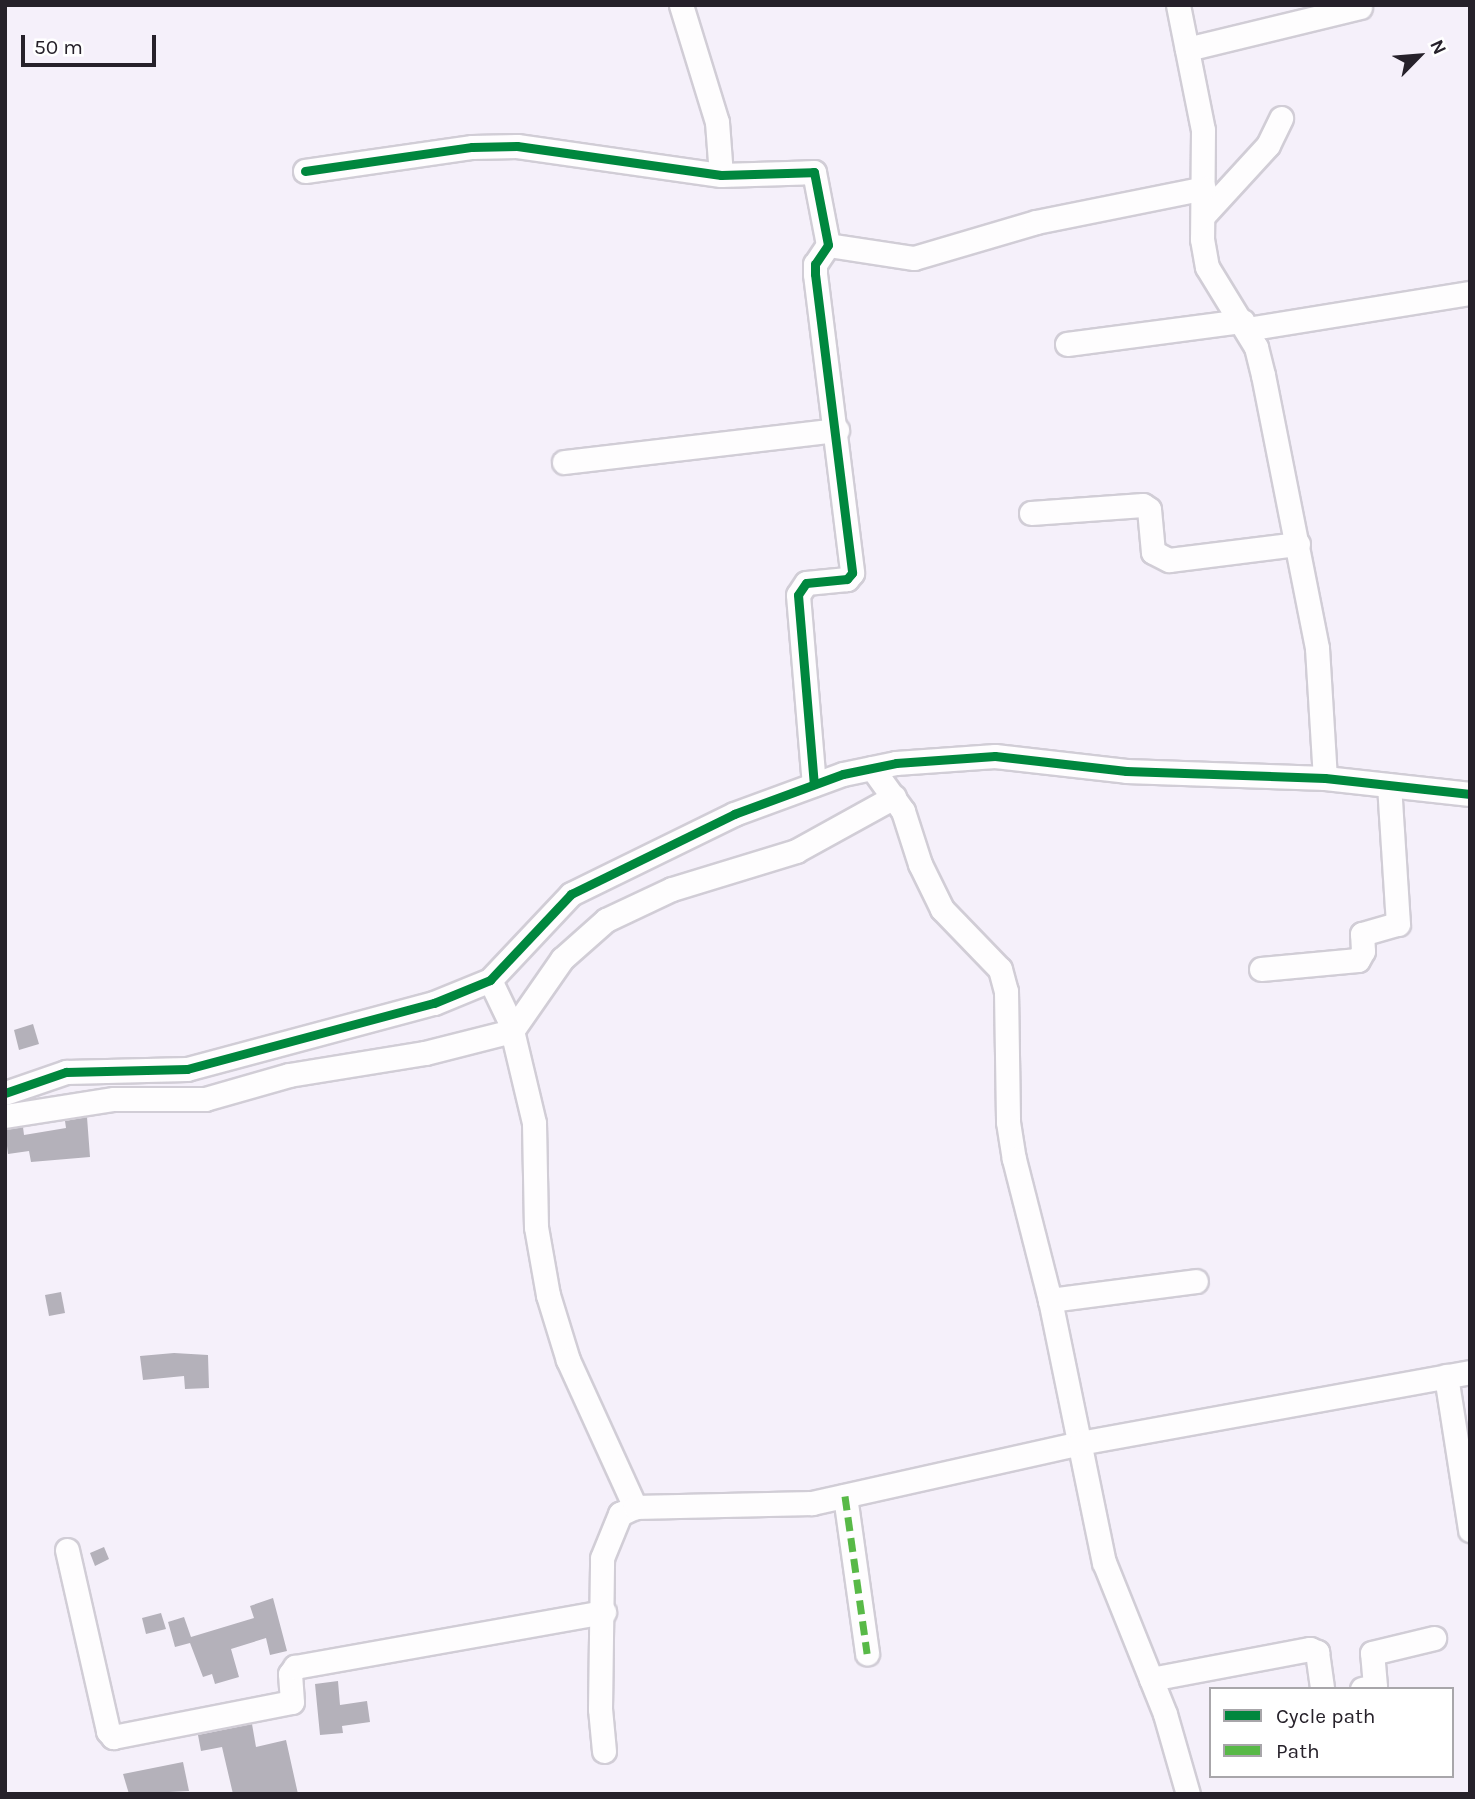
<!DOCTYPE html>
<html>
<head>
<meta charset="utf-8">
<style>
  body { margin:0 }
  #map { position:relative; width:1475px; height:1799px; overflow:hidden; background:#f5f0fa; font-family:Karla,sans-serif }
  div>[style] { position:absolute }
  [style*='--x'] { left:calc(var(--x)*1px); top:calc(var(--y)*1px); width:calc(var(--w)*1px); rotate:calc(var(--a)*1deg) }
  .building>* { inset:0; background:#b4b1ba }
  .roads { filter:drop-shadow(2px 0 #d1cdd6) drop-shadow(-2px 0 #d1cdd6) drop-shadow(0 2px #d1cdd6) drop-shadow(0 -2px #d1cdd6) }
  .minor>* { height:23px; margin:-11.5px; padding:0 11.5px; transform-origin:11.5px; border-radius:11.5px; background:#fefdfe }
  .quiet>* { height:7px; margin-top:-3.5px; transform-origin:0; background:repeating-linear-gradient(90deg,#58b947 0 14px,transparent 0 21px) }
  .cycleway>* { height:9px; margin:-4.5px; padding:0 4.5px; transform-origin:4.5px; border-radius:4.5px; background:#00873e }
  span { translate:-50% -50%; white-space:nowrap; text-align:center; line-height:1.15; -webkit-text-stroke:5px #fff; paint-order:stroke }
  .frame { position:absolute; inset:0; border:7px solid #26212a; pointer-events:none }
  .legend { position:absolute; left:1209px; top:1687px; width:245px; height:91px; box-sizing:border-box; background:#fff; border:2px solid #a8a6aa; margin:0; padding:9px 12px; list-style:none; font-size:21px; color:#26212a }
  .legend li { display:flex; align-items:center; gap:14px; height:35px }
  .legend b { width:35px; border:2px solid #a8a6aa }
  .north { position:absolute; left:1384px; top:21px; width:70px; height:70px; -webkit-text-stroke:5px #fff; paint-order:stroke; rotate:65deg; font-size:19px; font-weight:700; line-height:28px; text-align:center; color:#26212a }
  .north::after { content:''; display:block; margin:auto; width:24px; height:32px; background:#26212a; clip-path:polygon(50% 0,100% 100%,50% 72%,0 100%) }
  .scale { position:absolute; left:21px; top:35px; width:135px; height:32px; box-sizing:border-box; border:4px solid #26212a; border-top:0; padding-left:9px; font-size:21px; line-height:24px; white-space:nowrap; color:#26212a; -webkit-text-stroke:5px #fff; paint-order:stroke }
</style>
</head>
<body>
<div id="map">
  <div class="building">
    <div style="clip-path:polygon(33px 1024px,39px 1044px,19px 1050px,14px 1030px)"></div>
    <div style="clip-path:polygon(87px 1117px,90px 1157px,31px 1162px,29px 1151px,8px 1154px,5px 1130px,23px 1127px,24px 1135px,66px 1128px,65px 1121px)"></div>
    <div style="clip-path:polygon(61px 1292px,65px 1313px,49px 1316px,45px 1295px)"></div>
    <div style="clip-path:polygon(174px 1353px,208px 1355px,209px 1388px,185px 1389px,184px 1376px,143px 1380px,140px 1356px)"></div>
    <div style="clip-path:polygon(104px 1547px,109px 1559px,95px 1566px,90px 1553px)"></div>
    <div style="clip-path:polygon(273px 1598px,287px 1651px,270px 1655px,266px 1638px,231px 1649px,239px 1677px,215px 1684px,212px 1674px,203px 1677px,190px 1643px,175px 1647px,168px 1622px,184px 1617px,191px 1637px,254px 1618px,250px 1606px)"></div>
    <div style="clip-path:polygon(161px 1613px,166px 1629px,146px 1634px,142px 1618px)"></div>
    <div style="clip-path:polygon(338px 1681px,340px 1705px,367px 1701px,370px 1722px,342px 1726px,343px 1733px,320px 1735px,315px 1684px)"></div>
    <div style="clip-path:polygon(252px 1724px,256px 1747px,286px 1740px,298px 1794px,233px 1794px,222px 1747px,201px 1751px,198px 1735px)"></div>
    <div style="clip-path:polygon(183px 1762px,189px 1791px,129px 1794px,123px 1774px)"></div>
  </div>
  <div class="roads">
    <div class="minor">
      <div style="--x:681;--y:5;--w:122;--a:72.9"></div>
      <div style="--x:717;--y:122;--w:53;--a:85.7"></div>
      <div style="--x:1178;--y:5;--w:127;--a:78.7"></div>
      <div style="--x:1203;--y:130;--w:109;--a:90.5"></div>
      <div style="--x:1202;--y:239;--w:28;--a:80"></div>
      <div style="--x:1207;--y:267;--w:94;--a:58.5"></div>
      <div style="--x:1256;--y:347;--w:29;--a:76"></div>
      <div style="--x:1263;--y:375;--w:278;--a:78.8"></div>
      <div style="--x:1317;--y:648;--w:130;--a:86.5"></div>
      <div style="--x:1187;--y:49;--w:178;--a:-13.6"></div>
      <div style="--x:305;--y:171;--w:169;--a:-8.2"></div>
      <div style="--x:472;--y:147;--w:45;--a:-1.3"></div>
      <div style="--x:517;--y:146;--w:206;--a:8.1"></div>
      <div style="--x:721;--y:175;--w:93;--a:-1.8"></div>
      <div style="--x:814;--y:172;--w:74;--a:79.1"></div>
      <div style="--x:828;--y:245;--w:23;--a:124"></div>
      <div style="--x:815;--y:264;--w:10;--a:90"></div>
      <div style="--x:815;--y:274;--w:301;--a:82.9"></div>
      <div style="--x:852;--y:573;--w:8;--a:130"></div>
      <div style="--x:847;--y:579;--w:41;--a:174.4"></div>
      <div style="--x:806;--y:583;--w:14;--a:124"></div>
      <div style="--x:798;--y:595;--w:190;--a:85.2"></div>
      <div style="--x:1203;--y:216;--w:96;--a:-47.5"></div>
      <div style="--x:1268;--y:145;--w:30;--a:-64"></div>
      <div style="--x:828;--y:245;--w:87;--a:8.6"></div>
      <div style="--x:914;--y:258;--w:127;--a:-16.4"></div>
      <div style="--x:1036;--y:222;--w:171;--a:-11.4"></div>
      <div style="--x:1247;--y:329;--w:226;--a:-9.2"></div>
      <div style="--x:1067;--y:344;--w:177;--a:-7.5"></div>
      <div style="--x:564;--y:462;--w:275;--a:-6.7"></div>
      <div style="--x:1031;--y:513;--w:112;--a:-4.1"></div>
      <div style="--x:1143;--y:505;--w:7;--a:34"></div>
      <div style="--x:1149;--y:509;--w:43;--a:84.7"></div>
      <div style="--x:1153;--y:552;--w:18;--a:27"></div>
      <div style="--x:1169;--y:560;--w:130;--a:-7.1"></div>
      <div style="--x:872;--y:768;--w:53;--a:54.2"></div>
      <div style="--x:903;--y:811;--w:56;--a:72.2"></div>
      <div style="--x:920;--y:864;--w:50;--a:63.9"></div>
      <div style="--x:942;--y:909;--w:83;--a:46"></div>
      <div style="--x:1000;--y:969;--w:23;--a:75"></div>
      <div style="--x:1006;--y:991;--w:131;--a:89.1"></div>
      <div style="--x:1008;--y:1122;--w:37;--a:81"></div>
      <div style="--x:1014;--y:1159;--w:146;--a:75.7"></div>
      <div style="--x:1050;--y:1300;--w:268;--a:78.4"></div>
      <div style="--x:1104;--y:1562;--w:164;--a:68.1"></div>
      <div style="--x:1165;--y:1714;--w:83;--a:74"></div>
      <div style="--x:1261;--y:969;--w:97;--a:-5.3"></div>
      <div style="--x:1358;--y:960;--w:10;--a:-61"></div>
      <div style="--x:1363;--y:951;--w:17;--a:-93"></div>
      <div style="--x:1362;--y:934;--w:37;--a:-16"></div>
      <div style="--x:1398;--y:924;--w:139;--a:-93.7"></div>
      <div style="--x:490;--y:980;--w:47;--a:64.5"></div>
      <div style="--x:510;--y:1022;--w:104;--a:76.6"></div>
      <div style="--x:534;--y:1123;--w:104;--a:88.9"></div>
      <div style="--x:536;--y:1227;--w:69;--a:80"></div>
      <div style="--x:548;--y:1295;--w:68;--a:72.9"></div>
      <div style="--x:568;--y:1360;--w:162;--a:65.5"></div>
      <div style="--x:5;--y:1093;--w:65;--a:-19"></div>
      <div style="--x:66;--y:1072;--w:121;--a:-1.4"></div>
      <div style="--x:187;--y:1069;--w:256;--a:-15"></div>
      <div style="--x:434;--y:1003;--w:61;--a:-22.3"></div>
      <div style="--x:490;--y:980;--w:118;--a:-46.7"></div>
      <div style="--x:571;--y:894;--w:182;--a:-26.1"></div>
      <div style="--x:734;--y:814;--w:116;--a:-20.2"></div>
      <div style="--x:843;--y:774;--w:54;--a:-11.7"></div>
      <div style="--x:896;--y:763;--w:99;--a:-4"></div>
      <div style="--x:995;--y:756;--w:132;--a:6.5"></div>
      <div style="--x:1126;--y:771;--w:199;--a:2"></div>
      <div style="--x:1325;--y:778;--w:146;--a:6.3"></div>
      <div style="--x:5;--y:1116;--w:110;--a:-8.9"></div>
      <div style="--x:114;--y:1099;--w:91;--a:0"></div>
      <div style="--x:205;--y:1099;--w:87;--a:-15.9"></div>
      <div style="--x:289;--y:1075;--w:138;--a:-9.2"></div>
      <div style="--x:425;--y:1053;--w:90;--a:-14.2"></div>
      <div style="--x:512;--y:1031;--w:88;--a:-55.2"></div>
      <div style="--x:562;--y:959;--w:59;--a:-41.6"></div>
      <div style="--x:606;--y:920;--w:73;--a:-25.2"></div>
      <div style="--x:672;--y:889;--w:130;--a:-17"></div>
      <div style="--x:796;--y:851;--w:112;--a:-28.9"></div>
      <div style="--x:1050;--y:1300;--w:147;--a:-7.4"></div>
      <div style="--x:1446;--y:1376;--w:156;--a:81.1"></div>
      <div style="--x:845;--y:1496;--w:159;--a:82"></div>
      <div style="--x:67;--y:1550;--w:186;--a:77.2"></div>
      <div style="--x:108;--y:1731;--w:8;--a:50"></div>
      <div style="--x:113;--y:1737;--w:182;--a:-11.1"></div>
      <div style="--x:292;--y:1702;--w:28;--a:-94"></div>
      <div style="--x:290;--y:1674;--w:9;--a:-54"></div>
      <div style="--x:295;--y:1667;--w:314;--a:-10.1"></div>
      <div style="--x:1151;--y:1679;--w:162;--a:-10.7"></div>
      <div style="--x:1310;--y:1649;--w:8;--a:23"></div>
      <div style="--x:1317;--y:1652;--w:37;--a:82"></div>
      <div style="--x:1362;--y:1689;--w:13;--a:-13"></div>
      <div style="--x:1375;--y:1686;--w:33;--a:-95"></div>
      <div style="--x:1372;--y:1653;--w:64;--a:-13.6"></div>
      <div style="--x:604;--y:1751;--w:42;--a:-95.4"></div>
      <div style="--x:600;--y:1709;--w:151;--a:-89.2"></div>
      <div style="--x:602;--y:1558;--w:48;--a:-67.8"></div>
      <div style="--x:620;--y:1514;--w:17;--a:-25"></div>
      <div style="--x:635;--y:1507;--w:177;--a:-1.3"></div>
      <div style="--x:812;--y:1503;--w:275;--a:-12.6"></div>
      <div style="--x:1080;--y:1443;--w:396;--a:-10.3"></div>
    </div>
  </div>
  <div class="quiet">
    <div style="--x:845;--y:1496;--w:159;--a:82"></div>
  </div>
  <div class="cycleway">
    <div style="--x:305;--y:171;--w:169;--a:-8.2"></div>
    <div style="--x:472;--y:147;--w:45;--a:-1.3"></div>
    <div style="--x:517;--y:146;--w:206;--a:8.1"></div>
    <div style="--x:721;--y:175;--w:93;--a:-1.8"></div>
    <div style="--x:814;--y:172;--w:74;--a:79.1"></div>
    <div style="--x:828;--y:245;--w:23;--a:124"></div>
    <div style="--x:815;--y:264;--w:10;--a:90"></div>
    <div style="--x:815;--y:274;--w:301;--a:82.9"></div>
    <div style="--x:852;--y:573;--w:8;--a:130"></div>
    <div style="--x:847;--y:579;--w:41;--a:174.4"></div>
    <div style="--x:806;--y:583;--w:14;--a:124"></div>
    <div style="--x:798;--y:595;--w:190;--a:85.2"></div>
    <div style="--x:5;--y:1093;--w:65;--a:-19"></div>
    <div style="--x:66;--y:1072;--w:121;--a:-1.4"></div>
    <div style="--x:187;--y:1069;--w:256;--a:-15"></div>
    <div style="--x:434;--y:1003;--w:61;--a:-22.3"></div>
    <div style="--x:490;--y:980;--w:118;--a:-46.7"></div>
    <div style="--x:571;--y:894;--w:182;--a:-26.1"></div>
    <div style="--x:734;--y:814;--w:116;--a:-20.2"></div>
    <div style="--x:843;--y:774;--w:54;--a:-11.7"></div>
    <div style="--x:896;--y:763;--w:99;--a:-4"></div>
    <div style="--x:995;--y:756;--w:132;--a:6.5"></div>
    <div style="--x:1126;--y:771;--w:199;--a:2"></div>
    <div style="--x:1325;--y:778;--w:146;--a:6.3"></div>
  </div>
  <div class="frame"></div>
  <ul class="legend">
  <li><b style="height:9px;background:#00873e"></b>Cycle path</li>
  <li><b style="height:9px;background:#58b947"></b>Path</li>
  </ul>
  <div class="north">N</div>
  <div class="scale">50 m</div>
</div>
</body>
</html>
